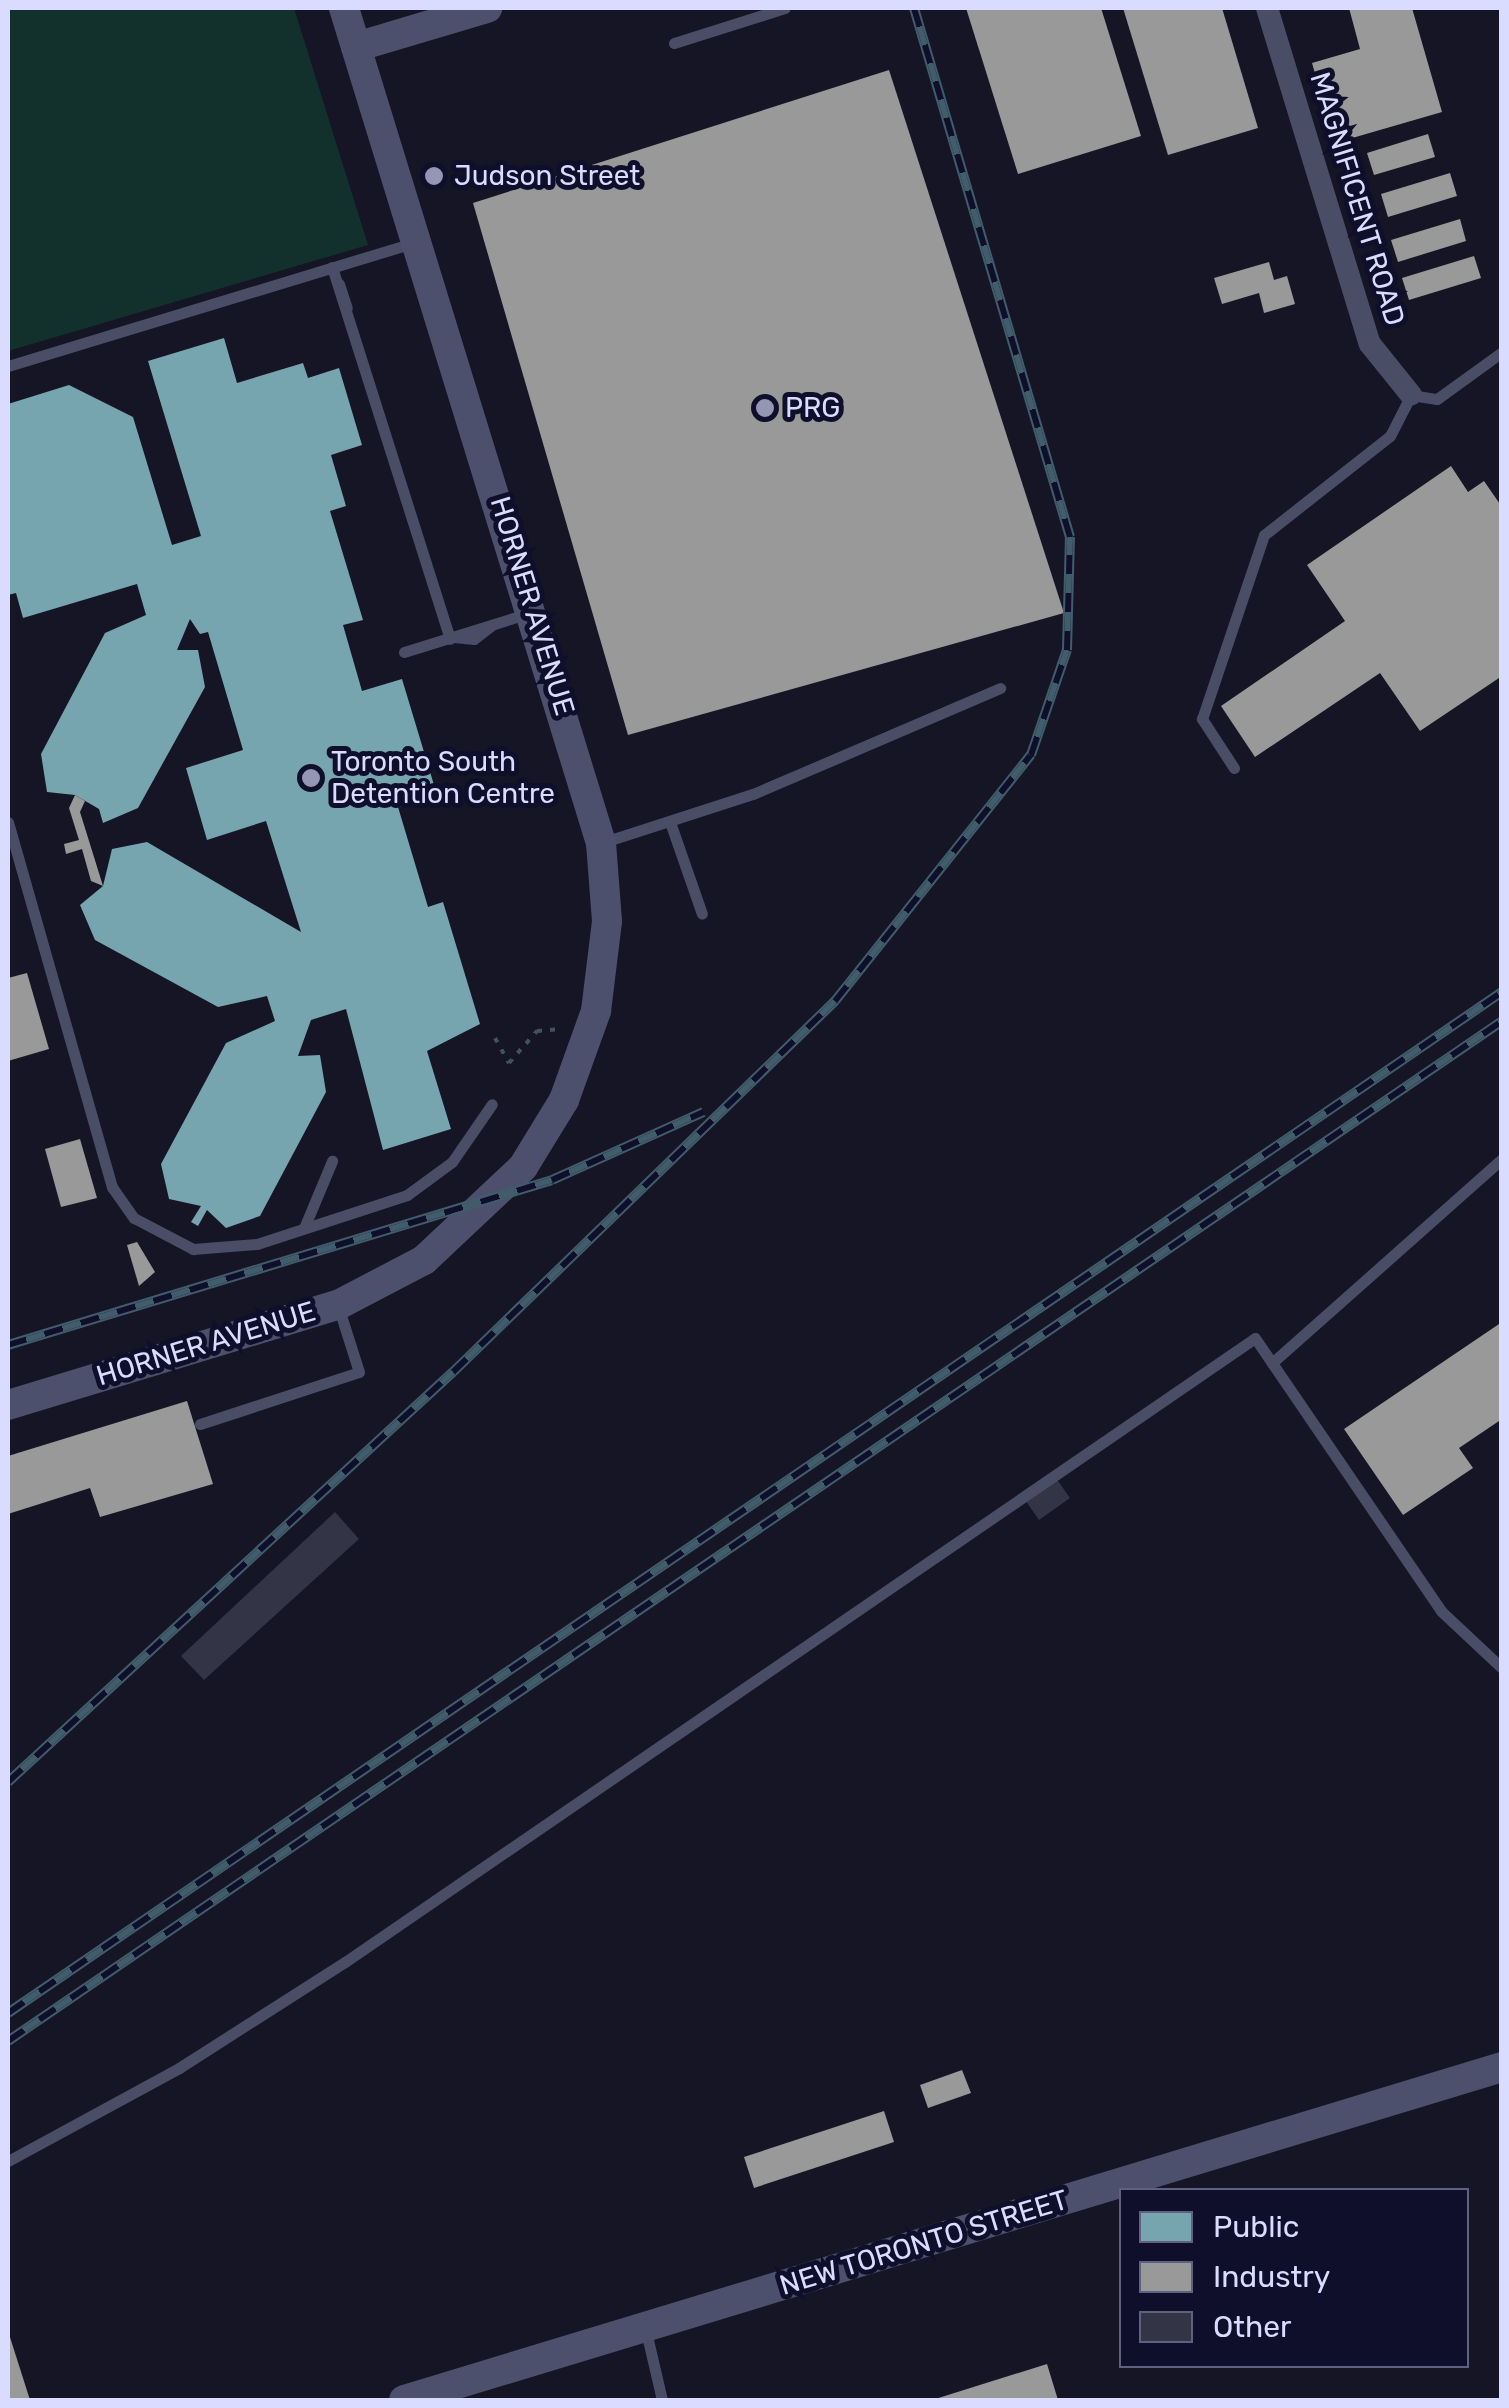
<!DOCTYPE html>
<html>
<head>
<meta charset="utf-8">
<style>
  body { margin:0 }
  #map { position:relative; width:1509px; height:2408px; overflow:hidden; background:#151525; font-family:Rubik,sans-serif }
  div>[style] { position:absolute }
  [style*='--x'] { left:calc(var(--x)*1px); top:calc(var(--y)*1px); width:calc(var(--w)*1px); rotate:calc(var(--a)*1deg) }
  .green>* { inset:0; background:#12312d }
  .public>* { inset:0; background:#76a5af }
  .industry>* { inset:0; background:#999 }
  .building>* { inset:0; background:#333446 }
  .path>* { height:4px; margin-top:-2px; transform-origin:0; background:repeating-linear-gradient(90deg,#41525e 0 5px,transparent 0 13px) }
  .lane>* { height:11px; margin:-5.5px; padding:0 5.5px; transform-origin:5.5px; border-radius:5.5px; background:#4a4d66 }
  .street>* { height:22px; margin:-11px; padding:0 11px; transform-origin:11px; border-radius:11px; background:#4a4d66 }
  .secondary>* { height:30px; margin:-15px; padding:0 15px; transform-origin:15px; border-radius:15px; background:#4d506c }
  .rail>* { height:10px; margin-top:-5px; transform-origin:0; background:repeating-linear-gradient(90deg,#0f0f2b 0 19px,#415c6b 0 38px); box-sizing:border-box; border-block:2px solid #415c6b }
  .dots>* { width:28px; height:28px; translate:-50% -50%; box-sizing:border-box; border:5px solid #0f0f2b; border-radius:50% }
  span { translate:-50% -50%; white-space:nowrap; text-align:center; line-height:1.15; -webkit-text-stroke:10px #0f0f2b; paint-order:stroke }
  .poi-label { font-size:28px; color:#d9dbff }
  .left { translate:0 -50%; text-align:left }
  .street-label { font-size:28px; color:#d9dbff }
  .frame { position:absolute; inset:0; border:10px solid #d9dbff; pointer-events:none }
  .legend { position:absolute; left:1119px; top:2188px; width:350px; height:180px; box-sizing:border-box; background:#0f0f2b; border:2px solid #606180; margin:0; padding:12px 18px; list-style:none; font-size:30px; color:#d9dbff }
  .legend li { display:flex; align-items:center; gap:20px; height:50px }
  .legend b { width:50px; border:2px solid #606180 }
</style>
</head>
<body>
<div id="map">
  <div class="green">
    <div style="clip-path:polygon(8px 8px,294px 8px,368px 245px,8px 351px)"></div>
  </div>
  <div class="public">
    <div style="clip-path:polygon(224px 338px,237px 383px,303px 363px,308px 378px,339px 368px,362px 445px,331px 455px,346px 506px,330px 511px,363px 620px,343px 625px,362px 691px,402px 679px,437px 795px,398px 807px,428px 907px,443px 902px,480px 1024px,427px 1051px,451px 1129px,383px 1150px,346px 1009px,311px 1020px,298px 1056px,320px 1055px,326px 1092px,260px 1216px,226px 1228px,207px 1210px,198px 1226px,191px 1222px,201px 1206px,169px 1199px,161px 1164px,226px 1043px,275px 1021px,267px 996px,218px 1007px,95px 940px,80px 905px,103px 886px,112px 849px,147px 842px,301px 932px,266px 821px,207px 840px,186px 768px,243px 750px,208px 632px,200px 634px,190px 619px,177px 650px,198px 650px,205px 687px,138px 808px,103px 823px,99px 809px,75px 795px,47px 792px,41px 754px,105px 633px,146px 615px,137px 584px,23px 618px,16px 593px,8px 595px,8px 404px,69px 385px,133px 417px,172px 545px,201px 536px,148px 361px)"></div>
  </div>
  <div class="industry">
    <div style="clip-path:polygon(966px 8px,1101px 8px,1141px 136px,1018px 174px)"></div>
    <div style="clip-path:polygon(1123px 8px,1222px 8px,1258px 128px,1168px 155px)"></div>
    <div style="clip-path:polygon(1349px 8px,1412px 8px,1442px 112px,1335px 143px,1312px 63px,1360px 49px)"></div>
    <div style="clip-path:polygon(889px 70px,1064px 613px,628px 735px,473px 203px)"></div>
    <div style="clip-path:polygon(1428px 134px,1435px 157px,1374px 175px,1367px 153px)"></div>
    <div style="clip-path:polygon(1450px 173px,1457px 196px,1388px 217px,1381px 194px)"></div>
    <div style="clip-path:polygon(1460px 219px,1466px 241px,1398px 262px,1391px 240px)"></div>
    <div style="clip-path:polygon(1474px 256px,1481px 278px,1409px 300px,1402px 278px)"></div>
    <div style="clip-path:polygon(1269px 262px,1274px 280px,1287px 276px,1295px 304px,1264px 313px,1259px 293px,1222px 304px,1214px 278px)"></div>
    <div style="clip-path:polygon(1451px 466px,1468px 492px,1484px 481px,1502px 507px,1502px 676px,1420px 731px,1380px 673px,1255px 757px,1221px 706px,1345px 621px,1307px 565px)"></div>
    <div style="clip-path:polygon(75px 795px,85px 801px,80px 812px,103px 886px,91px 881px,82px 849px,66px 854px,64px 844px,79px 840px,69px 808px)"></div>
    <div style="clip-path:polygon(27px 973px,49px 1049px,8px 1061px,8px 978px)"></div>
    <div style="clip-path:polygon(80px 1139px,97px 1198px,61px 1207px,45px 1149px)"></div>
    <div style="clip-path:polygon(137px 1242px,155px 1272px,139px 1286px,127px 1245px)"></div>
    <div style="clip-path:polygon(1502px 1322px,1502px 1419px,1459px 1448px,1473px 1468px,1403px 1515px,1344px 1429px)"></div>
    <div style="clip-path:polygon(187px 1401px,213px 1484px,100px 1517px,90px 1488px,8px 1514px,8px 1456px)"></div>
    <div style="clip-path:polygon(962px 2070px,971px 2093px,928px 2108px,920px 2085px)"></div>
    <div style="clip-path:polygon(884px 2111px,894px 2142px,754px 2188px,744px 2157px)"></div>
    <div style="clip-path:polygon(8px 2331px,30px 2400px,8px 2400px)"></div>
    <div style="clip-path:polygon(1047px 2364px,1058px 2400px,932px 2400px)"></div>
  </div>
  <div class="building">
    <div style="clip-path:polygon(1056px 1478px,1070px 1498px,1039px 1520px,1025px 1500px)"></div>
    <div style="clip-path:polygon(335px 1512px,359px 1539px,204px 1680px,181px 1656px)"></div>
  </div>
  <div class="path">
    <div style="--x:495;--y:1038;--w:29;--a:61"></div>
    <div style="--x:509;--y:1063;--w:43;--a:-48.8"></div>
    <div style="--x:537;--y:1031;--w:21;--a:-5"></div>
  </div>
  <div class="lane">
    <div style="--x:674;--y:43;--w:116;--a:-17.5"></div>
    <div style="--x:332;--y:267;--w:390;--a:72.4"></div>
    <div style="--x:339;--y:284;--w:25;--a:72"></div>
    <div style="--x:8;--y:366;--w:425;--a:-16.9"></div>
    <div style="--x:454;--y:637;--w:20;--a:6"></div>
    <div style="--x:474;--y:639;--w:23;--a:-38"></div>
    <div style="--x:404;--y:652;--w:128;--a:-17.3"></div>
    <div style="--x:1234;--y:768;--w:59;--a:-123.1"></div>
    <div style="--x:1202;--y:719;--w:194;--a:-71.4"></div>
    <div style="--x:1264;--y:535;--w:160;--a:-38.2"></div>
    <div style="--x:1390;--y:436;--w:46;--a:-62.9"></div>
    <div style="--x:1411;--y:395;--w:26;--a:9"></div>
    <div style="--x:1437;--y:399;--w:80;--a:-35.9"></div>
    <div style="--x:8;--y:822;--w:380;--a:74.1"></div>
    <div style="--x:112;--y:1187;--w:38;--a:55"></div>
    <div style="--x:134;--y:1218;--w:67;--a:27.7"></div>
    <div style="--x:193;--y:1249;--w:64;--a:-4.5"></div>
    <div style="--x:257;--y:1244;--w:158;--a:-18.1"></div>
    <div style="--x:407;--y:1195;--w:56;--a:-36.3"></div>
    <div style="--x:452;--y:1162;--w:70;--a:-55.4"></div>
    <div style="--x:670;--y:822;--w:97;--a:70.8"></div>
    <div style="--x:601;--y:843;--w:160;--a:-17.9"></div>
    <div style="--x:753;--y:794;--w:269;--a:-23.2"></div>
    <div style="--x:304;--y:1228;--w:73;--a:-67.3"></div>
    <div style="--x:1272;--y:1363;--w:307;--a:-41.6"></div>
    <div style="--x:200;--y:1424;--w:167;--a:-18.1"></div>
    <div style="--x:359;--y:1372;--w:66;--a:-107.6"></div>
    <div style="--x:8;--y:2161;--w:195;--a:-28.5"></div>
    <div style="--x:179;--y:2068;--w:197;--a:-32.6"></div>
    <div style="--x:345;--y:1962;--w:1103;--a:-34.44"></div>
    <div style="--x:1255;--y:1338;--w:330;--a:55.7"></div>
    <div style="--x:1441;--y:1611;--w:83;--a:43.1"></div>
    <div style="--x:645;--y:2327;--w:75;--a:76.9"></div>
  </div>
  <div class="street">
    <div style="--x:1267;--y:8;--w:351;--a:73"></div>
    <div style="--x:1370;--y:344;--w:65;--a:51.2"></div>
  </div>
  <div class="secondary">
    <div style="--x:356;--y:47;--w:137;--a:-16.6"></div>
    <div style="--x:8;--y:1405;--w:345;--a:-16.9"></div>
    <div style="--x:338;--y:1305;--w:97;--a:-27.6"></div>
    <div style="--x:424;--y:1260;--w:136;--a:-43.2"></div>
    <div style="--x:523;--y:1167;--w:79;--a:-58.5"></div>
    <div style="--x:564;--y:1100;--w:95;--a:-70.2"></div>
    <div style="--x:596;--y:1011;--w:91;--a:-83"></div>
    <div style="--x:607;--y:921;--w:78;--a:-94.4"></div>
    <div style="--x:601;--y:843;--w:874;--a:-107.11"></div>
    <div style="--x:404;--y:2400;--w:1147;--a:-16.87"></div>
  </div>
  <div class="rail">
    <div style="--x:8;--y:1345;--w:568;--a:-16.87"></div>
    <div style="--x:552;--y:1180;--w:166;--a:-24.2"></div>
    <div style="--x:8;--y:1782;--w:605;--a:-42.66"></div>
    <div style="--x:453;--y:1372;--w:533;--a:-44.16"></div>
    <div style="--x:835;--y:1001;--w:315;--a:-51.5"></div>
    <div style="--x:1031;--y:755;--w:111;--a:-71.1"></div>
    <div style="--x:1067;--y:650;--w:113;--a:-88.5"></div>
    <div style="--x:1070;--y:537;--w:552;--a:-106.43"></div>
    <div style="--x:8;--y:2013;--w:1810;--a:-34.35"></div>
    <div style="--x:8;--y:2041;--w:1809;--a:-34.32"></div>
  </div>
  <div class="dots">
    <div style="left:434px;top:176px;background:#9496b3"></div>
    <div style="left:765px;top:408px;background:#9496b3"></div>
    <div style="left:311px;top:778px;background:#9496b3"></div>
  </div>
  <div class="poi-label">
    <span class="left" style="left:454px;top:176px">Judson Street</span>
    <span class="left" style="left:785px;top:408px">PRG</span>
    <span class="left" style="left:331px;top:778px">Toronto South<br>Detention Centre</span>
  </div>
  <div class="street-label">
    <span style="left:1357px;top:199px;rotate:73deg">MAGNIFICENT ROAD</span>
    <span style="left:532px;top:606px;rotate:73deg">HORNER AVENUE</span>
    <span style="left:206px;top:1344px;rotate:-17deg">HORNER AVENUE</span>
    <span style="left:924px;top:2243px;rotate:-17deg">NEW TORONTO STREET</span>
  </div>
  <div class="frame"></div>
  <ul class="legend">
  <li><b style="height:28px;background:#76a5af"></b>Public</li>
  <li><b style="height:28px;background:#999"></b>Industry</li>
  <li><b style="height:28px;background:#333446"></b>Other</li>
  </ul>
</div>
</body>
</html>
